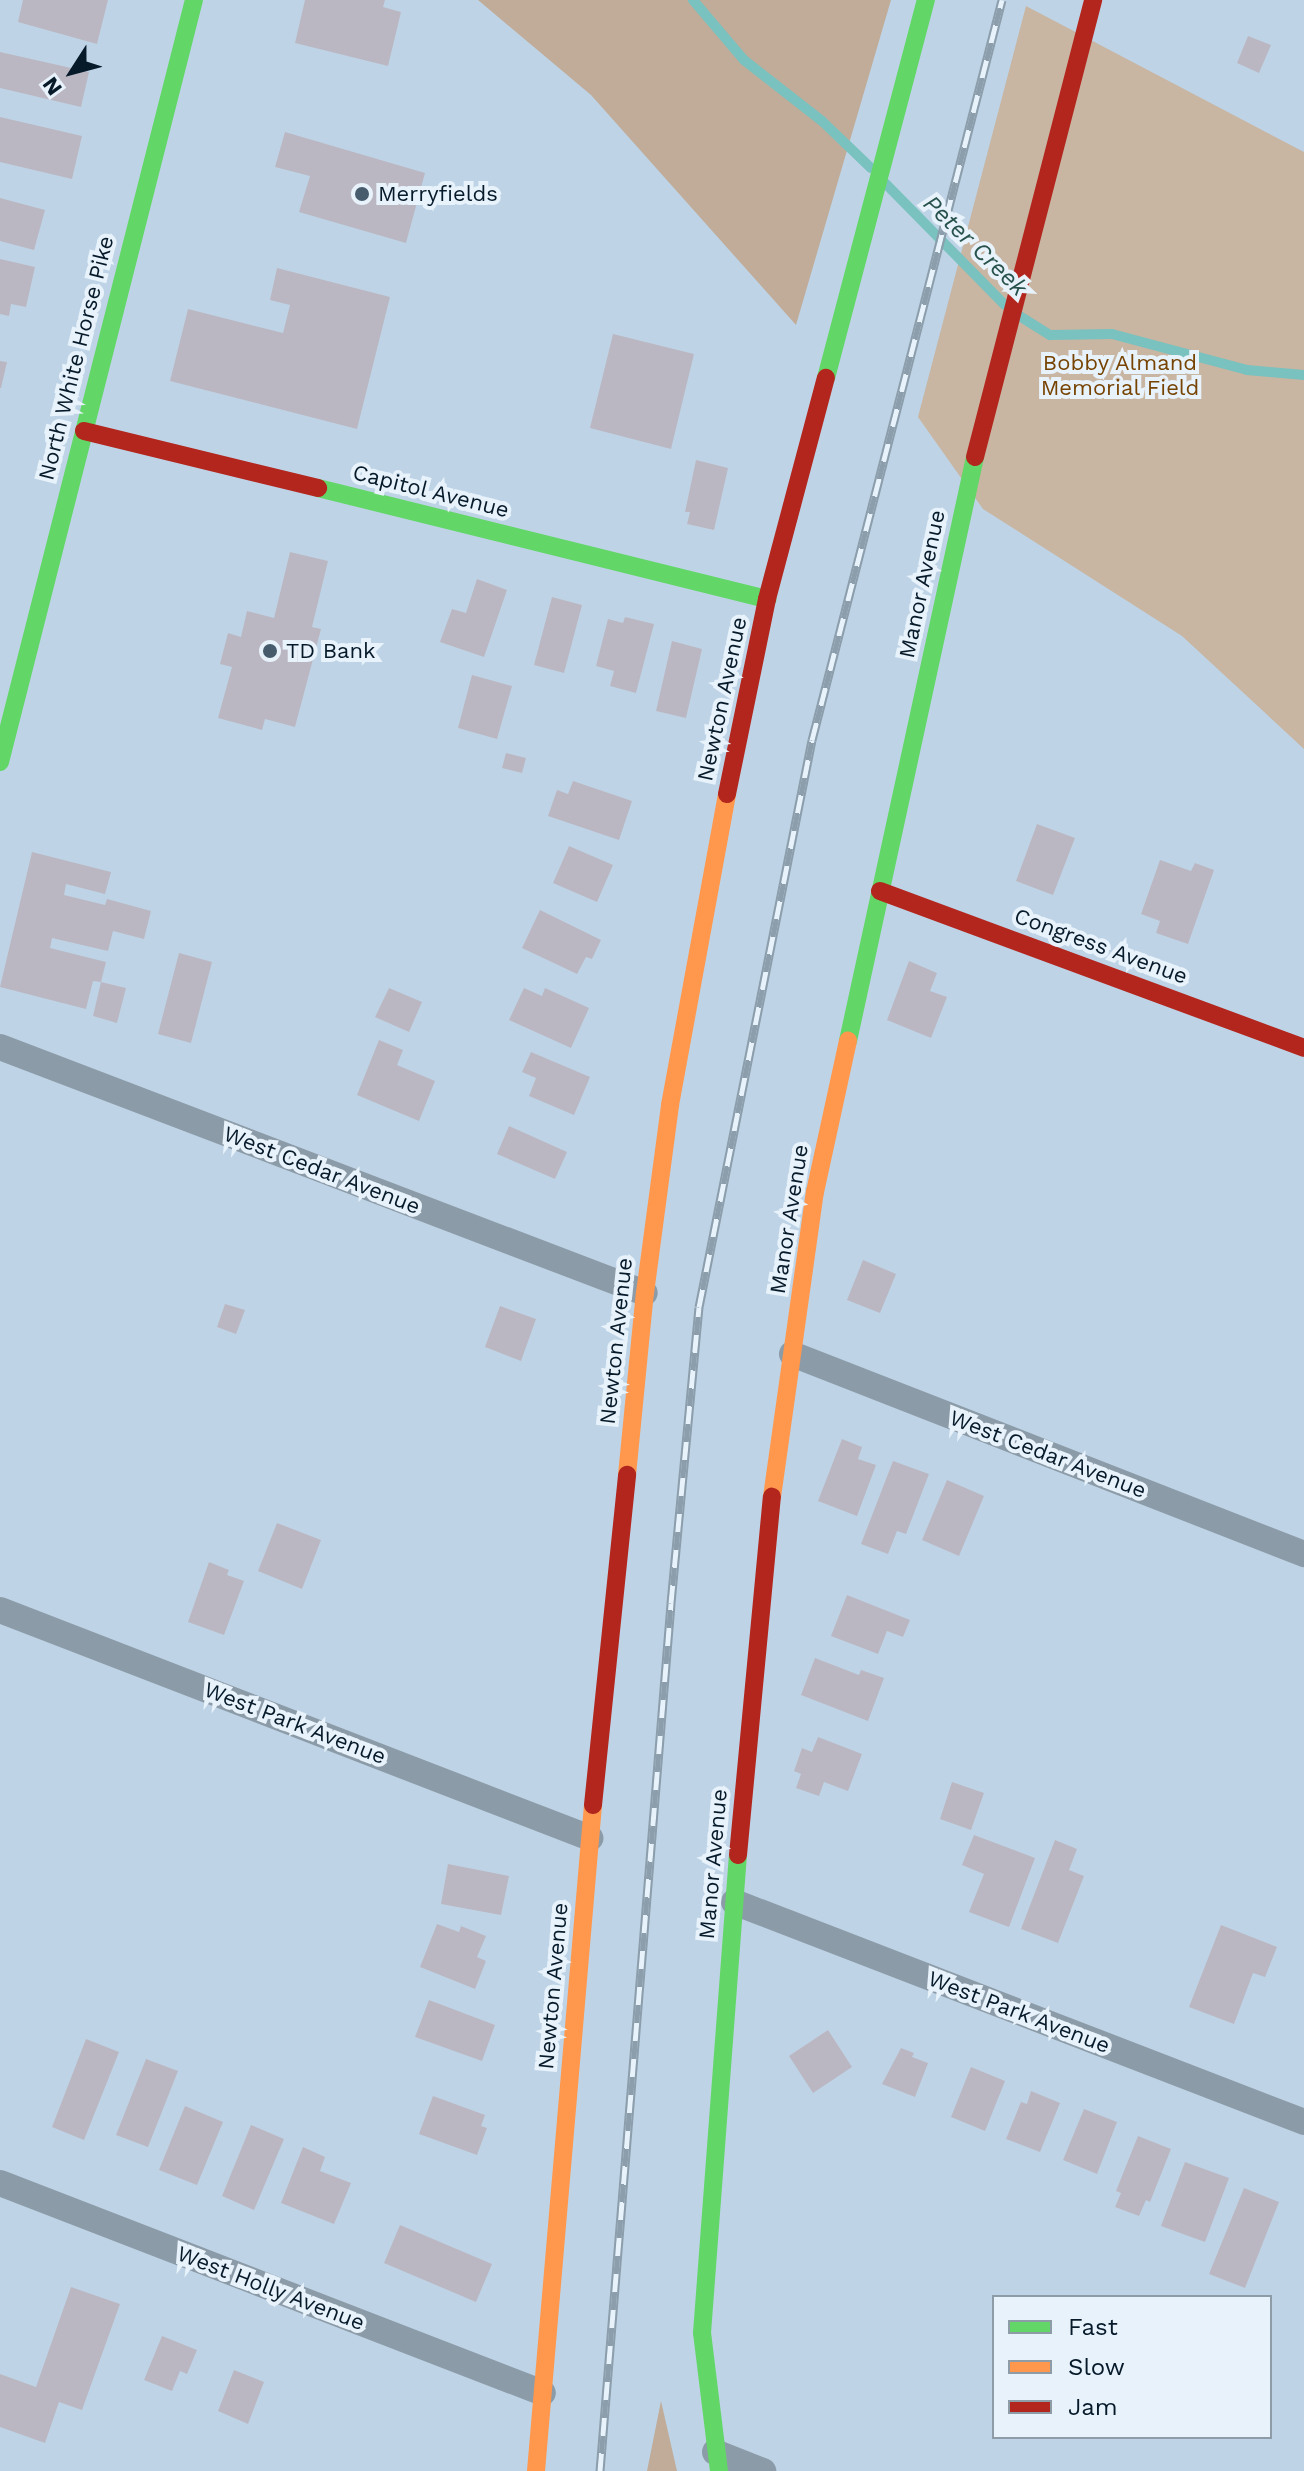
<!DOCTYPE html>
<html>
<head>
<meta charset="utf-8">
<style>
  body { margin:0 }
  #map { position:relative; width:1304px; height:2471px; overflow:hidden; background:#bed4e6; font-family:"Work Sans",sans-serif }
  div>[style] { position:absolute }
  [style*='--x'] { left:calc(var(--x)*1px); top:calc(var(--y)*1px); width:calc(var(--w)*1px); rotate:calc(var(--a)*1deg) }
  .green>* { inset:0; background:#c8b5a2 }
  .forest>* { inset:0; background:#c0ac99 }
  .stream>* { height:10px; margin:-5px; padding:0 5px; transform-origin:5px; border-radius:5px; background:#79c2bf }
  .building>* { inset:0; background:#bbb7c2 }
  .street>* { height:26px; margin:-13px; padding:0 13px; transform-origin:13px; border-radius:13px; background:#8c9ba8 }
  .fast>* { height:18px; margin:-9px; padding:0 9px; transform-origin:9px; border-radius:9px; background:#63d668 }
  .slow>* { height:18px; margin:-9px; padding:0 9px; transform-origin:9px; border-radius:9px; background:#ff974d }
  .jam>* { height:18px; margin:-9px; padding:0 9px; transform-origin:9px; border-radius:9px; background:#b3261e }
  .rail>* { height:9px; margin-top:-4.5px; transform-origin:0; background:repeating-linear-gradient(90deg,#e8f2fb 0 18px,#8c9eab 0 36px); box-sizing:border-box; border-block:2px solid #8c9eab }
  .dots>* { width:22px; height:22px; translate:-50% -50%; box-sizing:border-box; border:4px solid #e8f2fb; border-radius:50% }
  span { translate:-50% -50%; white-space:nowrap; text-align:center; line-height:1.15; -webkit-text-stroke:8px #e8f2fb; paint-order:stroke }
  .poi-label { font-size:22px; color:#061a2a }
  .left { translate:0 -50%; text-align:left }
  .street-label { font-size:22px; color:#061a2a }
  .park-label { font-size:22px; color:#764302 }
  .water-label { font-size:24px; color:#27524c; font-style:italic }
  .legend { position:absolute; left:992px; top:2295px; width:280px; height:144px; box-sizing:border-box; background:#e8f2fb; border:2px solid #8e9ca7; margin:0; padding:10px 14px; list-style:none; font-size:24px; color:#061a2a }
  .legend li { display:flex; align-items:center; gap:16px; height:40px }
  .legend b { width:40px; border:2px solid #8e9ca7 }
  .north { position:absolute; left:32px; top:32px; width:80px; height:80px; -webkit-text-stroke:6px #e8f2fb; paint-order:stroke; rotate:234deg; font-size:22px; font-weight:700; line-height:32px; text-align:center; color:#061a2a }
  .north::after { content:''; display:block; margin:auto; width:28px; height:36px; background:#061a2a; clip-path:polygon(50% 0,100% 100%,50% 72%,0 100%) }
</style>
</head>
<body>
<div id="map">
  <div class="green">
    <div style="clip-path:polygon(1026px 6px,1304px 152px,1304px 749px,1182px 636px,983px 509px,918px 417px)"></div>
  </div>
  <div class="forest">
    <div style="clip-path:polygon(478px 0,891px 0,796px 325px,591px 95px)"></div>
    <div style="clip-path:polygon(661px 2401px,677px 2471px,647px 2471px)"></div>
  </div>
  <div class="stream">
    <div style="--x:693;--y:0;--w:79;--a:49.6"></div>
    <div style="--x:744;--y:60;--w:99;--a:38"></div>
    <div style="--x:822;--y:121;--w:68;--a:43.8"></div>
    <div style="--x:885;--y:183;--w:171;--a:45.5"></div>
    <div style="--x:1018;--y:315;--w:38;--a:32"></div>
    <div style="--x:1050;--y:335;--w:62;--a:-0.9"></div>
    <div style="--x:1112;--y:334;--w:140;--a:14.9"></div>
    <div style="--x:1247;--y:370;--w:57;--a:5"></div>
  </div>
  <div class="building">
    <div style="clip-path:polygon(23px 0,108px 0,97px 44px,18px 22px)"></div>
    <div style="clip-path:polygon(305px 0,385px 0,383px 7px,401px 12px,388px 66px,295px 43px)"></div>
    <div style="clip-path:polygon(1248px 36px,1271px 45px,1259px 73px,1237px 63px)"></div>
    <div style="clip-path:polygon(0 52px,89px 72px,81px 107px,0 88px)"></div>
    <div style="clip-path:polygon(0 117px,82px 136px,72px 179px,0 162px)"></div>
    <div style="clip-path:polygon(285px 132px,425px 173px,406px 243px,299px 212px,310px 176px,275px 167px)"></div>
    <div style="clip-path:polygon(0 198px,45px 210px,34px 250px,0 241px)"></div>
    <div style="clip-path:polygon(0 259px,35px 267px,26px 307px,11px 304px,9px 316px,0 314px)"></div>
    <div style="clip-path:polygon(277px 268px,390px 297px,357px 429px,170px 381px,188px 309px,283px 333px,290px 305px,270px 300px)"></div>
    <div style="clip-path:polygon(613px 334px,694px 354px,671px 449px,590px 428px)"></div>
    <div style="clip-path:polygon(0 361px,7px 362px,1px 388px,0 388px)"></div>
    <div style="clip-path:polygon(696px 460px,728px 468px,714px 530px,687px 524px,690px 512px,685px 512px)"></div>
    <div style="clip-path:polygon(290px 552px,328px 561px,312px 627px,321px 629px,295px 727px,265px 719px,262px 730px,218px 718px,232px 667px,220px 664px,228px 633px,241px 637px,247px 611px,274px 618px)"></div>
    <div style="clip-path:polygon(477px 579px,507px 590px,484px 657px,440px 642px,452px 609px,466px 613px)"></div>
    <div style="clip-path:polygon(552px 597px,582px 605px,564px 673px,534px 665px)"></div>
    <div style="clip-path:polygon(625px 617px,654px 624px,636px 693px,610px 686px,614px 671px,596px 666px,608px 619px,623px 623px)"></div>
    <div style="clip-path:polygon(672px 641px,702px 649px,686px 718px,656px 711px)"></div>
    <div style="clip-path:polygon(472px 675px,512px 686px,497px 739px,458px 728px)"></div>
    <div style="clip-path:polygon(506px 753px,526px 758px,522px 773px,502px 768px)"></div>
    <div style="clip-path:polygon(573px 781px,632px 801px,619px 840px,548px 816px,557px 790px,568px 794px)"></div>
    <div style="clip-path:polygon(1037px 824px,1075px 838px,1053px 895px,1016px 881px)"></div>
    <div style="clip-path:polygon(569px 846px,613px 865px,597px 902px,553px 883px)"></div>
    <div style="clip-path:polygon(32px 852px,111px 872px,105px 894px,66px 884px,64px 895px,105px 905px,107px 899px,151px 911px,144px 939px,113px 931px,108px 951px,52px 938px,50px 948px,106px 962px,101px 982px,93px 981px,86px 1009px,0 987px)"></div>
    <div style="clip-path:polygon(1160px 860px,1191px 871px,1195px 863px,1214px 870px,1188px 944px,1156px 933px,1160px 921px,1141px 914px)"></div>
    <div style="clip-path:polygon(540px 910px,601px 940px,592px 959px,586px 957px,577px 974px,522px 948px)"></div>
    <div style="clip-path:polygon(179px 953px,212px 962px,191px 1043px,158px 1034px)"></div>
    <div style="clip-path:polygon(909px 961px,937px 973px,930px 991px,947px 997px,931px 1038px,887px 1020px)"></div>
    <div style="clip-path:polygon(101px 982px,126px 988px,117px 1023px,93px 1016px)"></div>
    <div style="clip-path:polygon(389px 988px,422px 1002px,409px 1032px,375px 1017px)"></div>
    <div style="clip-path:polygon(524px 988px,542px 996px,545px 988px,589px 1008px,571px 1048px,509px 1020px)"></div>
    <div style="clip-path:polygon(379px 1040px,403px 1050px,397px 1065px,435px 1081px,419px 1121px,357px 1095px)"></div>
    <div style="clip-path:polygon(531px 1052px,590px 1077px,574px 1115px,529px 1096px,536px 1078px,522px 1072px)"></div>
    <div style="clip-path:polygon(509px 1126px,567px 1152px,555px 1179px,497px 1154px)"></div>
    <div style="clip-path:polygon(863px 1260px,896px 1274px,880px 1313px,847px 1300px)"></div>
    <div style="clip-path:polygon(225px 1304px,245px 1310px,236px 1334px,217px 1327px)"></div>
    <div style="clip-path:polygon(500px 1306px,536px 1319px,521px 1361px,485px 1347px)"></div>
    <div style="clip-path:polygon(842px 1439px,862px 1447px,858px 1459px,876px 1465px,857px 1516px,818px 1501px)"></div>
    <div style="clip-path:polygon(893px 1461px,929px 1474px,906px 1534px,897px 1531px,888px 1554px,861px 1544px)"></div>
    <div style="clip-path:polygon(947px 1480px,984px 1496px,959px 1556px,922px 1540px)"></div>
    <div style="clip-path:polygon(277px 1523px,321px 1540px,302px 1589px,258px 1571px)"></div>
    <div style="clip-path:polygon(209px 1562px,229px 1570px,227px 1575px,244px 1581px,224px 1635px,188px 1622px)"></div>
    <div style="clip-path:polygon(847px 1595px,910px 1620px,903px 1637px,887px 1631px,878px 1654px,831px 1636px)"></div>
    <div style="clip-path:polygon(815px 1658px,859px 1675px,861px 1670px,884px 1678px,868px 1721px,801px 1695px)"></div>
    <div style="clip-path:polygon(818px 1737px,862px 1754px,848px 1791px,824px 1782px,819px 1796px,796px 1788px,801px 1774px,794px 1771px,802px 1748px,812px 1752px)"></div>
    <div style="clip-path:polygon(952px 1782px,984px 1793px,971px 1830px,940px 1819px)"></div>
    <div style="clip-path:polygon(974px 1835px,1035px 1858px,1009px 1927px,969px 1912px,984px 1874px,962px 1865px)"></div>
    <div style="clip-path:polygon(1055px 1840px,1077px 1849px,1069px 1870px,1084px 1876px,1058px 1943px,1021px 1929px)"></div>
    <div style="clip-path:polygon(448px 1864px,509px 1876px,501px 1915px,441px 1904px)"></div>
    <div style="clip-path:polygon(437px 1924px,459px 1932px,461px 1926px,486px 1936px,477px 1957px,486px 1961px,475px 1989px,420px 1967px)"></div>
    <div style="clip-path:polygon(1221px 1925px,1277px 1947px,1265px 1977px,1253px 1973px,1234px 2024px,1189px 2007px)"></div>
    <div style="clip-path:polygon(429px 2000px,495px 2025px,482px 2061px,415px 2037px)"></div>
    <div style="clip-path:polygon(828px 2030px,852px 2067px,813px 2093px,789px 2056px)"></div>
    <div style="clip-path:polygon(86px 2039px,119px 2052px,84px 2140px,52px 2127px)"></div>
    <div style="clip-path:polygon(901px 2048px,914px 2053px,912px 2057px,928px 2063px,915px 2097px,882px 2084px)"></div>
    <div style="clip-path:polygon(146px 2059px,178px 2071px,148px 2147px,116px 2135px)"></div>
    <div style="clip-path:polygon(971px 2067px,1005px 2081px,985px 2131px,951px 2117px)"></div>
    <div style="clip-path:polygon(1031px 2091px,1060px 2103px,1040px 2152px,1006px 2139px,1021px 2102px,1027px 2104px)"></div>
    <div style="clip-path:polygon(433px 2096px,485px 2115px,481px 2126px,487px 2128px,477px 2155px,419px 2134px)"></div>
    <div style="clip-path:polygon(185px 2106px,223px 2122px,197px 2185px,159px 2170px)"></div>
    <div style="clip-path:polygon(1084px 2109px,1117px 2122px,1097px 2174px,1063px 2160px)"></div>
    <div style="clip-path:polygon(251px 2125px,284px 2139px,254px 2210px,222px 2196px)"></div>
    <div style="clip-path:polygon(1138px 2136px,1171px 2149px,1150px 2202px,1146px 2200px,1139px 2216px,1115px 2207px,1121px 2193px,1116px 2191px)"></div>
    <div style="clip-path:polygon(303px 2147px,325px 2157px,320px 2171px,351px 2183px,334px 2224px,281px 2203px)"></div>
    <div style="clip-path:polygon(1185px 2162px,1229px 2178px,1205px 2242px,1161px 2226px)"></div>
    <div style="clip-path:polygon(1244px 2188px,1279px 2202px,1245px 2288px,1209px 2274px)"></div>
    <div style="clip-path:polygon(400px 2225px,492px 2264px,476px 2302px,384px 2263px)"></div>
    <div style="clip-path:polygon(71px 2287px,120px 2304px,82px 2410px,59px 2402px,45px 2443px,0 2427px,0 2374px,36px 2387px)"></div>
    <div style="clip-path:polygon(162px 2336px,197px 2350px,187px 2374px,180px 2371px,172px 2391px,144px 2380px)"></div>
    <div style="clip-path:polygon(234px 2370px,264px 2382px,248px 2424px,218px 2411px)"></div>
  </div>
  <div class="street">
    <div style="--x:0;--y:1047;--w:690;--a:20.88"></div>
    <div style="--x:792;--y:1354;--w:550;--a:21.34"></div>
    <div style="--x:0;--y:1610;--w:633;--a:21.13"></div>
    <div style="--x:734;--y:1902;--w:611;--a:21.1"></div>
    <div style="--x:0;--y:2183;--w:582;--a:21.14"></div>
    <div style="--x:715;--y:2452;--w:52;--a:21.6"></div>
  </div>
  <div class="fast">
    <div style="--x:826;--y:378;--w:391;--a:-75.2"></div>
    <div style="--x:318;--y:488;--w:463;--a:13.9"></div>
    <div style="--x:0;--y:762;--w:786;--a:-75.72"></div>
    <div style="--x:848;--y:1041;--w:598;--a:-77.73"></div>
    <div style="--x:719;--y:2471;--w:139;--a:-97"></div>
    <div style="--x:702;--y:2333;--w:479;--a:-85.7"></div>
  </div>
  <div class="slow">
    <div style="--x:627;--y:1475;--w:183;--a:-84.4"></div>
    <div style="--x:645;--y:1293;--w:190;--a:-82.4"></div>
    <div style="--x:670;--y:1105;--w:316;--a:-79.6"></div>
    <div style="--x:772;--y:1497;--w:308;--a:-82"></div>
    <div style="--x:815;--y:1192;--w:155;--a:-77.7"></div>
    <div style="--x:536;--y:2471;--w:668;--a:-85.11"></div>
  </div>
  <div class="jam">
    <div style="--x:84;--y:431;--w:241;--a:13.7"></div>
    <div style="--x:975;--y:457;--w:472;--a:-75.5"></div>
    <div style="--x:727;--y:794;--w:199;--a:-78.4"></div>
    <div style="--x:767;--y:599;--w:229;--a:-75.1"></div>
    <div style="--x:880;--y:891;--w:452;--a:20.3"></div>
    <div style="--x:593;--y:1805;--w:332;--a:-84.1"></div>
    <div style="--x:738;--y:1855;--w:360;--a:-84.6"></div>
  </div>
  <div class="rail">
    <div style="--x:600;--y:2471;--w:871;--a:-85.32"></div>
    <div style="--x:671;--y:1603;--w:297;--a:-84.6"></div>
    <div style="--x:699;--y:1307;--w:578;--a:-78.73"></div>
    <div style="--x:812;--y:740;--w:764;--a:-75.6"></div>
  </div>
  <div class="dots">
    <div style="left:362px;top:194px;background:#465b6c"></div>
    <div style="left:270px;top:651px;background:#465b6c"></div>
  </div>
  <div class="poi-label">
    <span class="left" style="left:378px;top:194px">Merryfields</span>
    <span class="left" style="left:286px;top:651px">TD Bank</span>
  </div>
  <div class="street-label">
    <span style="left:76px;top:358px;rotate:-76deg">North White Horse Pike</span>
    <span style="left:431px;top:491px;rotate:14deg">Capitol Avenue</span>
    <span style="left:922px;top:584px;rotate:-78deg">Manor Avenue</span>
    <span style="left:722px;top:699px;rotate:-78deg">Newton Avenue</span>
    <span style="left:1101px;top:946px;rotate:20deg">Congress Avenue</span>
    <span style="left:322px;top:1170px;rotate:21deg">West Cedar Avenue</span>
    <span style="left:789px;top:1219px;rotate:-81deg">Manor Avenue</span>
    <span style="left:616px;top:1341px;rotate:-84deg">Newton Avenue</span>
    <span style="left:1048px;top:1454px;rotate:21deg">West Cedar Avenue</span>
    <span style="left:295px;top:1723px;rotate:21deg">West Park Avenue</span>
    <span style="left:713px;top:1864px;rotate:-85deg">Manor Avenue</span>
    <span style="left:553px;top:1986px;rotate:-85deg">Newton Avenue</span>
    <span style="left:1019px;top:2012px;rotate:21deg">West Park Avenue</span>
    <span style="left:271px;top:2288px;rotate:21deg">West Holly Avenue</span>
  </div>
  <div class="park-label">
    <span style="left:1120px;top:375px">Bobby Almand<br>Memorial Field</span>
  </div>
  <div class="water-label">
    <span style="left:975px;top:246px;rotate:44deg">Peter Creek</span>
  </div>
  <ul class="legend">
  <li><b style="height:10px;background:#63d668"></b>Fast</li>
  <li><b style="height:10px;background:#ff974d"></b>Slow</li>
  <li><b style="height:10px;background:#b3261e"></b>Jam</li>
  </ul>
  <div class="north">N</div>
</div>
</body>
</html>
